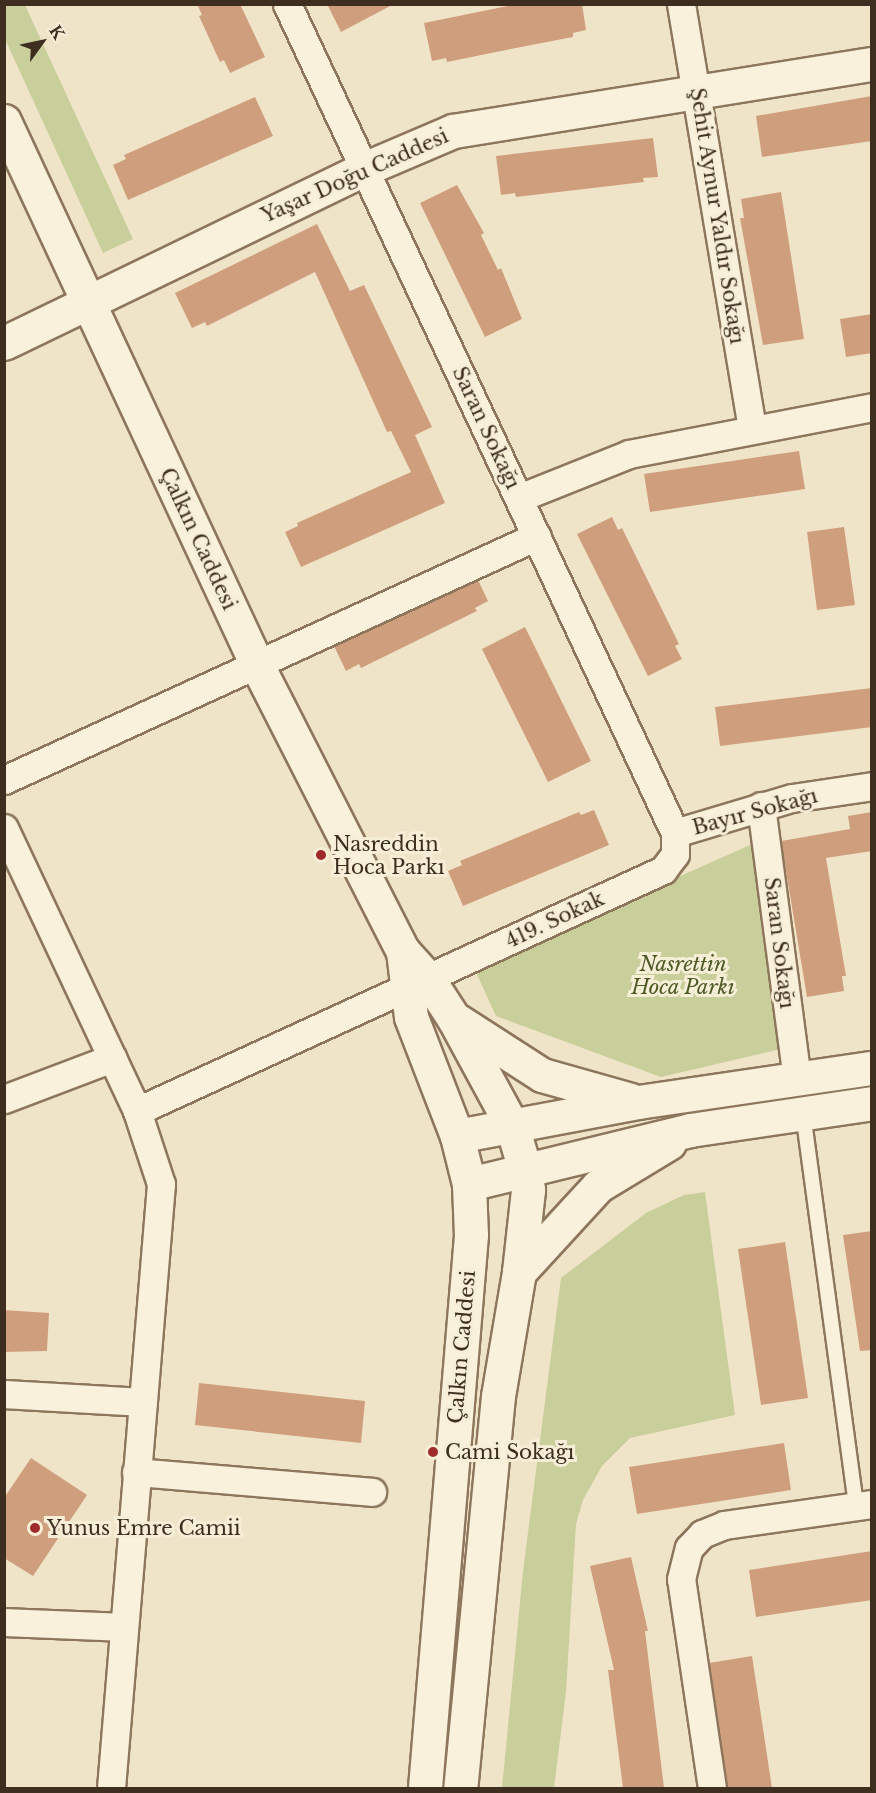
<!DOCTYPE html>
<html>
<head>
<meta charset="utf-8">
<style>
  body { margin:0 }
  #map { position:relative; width:876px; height:1793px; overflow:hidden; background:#f0e4c8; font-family:"Libre Baskerville",serif }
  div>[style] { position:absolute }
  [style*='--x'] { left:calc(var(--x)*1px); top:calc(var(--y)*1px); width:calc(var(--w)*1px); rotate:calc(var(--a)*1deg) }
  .green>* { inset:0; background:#c9cf9b }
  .building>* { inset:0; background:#cf9f7d }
  .roads { filter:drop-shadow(2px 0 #8d765c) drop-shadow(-2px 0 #8d765c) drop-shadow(0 2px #8d765c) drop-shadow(0 -2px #8d765c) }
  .service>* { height:14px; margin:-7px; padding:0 7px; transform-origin:7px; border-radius:7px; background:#faf1dc }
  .minor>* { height:27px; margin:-13.5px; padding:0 13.5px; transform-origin:13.5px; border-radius:13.5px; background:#faf1dc }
  .tertiary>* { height:33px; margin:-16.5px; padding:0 16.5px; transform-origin:16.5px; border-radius:16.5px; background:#faf1dc }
  .secondary>* { height:33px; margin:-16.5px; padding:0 16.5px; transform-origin:16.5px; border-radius:16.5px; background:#faf1dc }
  .dots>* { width:16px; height:16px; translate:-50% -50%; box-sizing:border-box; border:3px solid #f7eed8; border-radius:50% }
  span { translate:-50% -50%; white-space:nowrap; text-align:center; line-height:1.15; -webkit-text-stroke:6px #f7eed8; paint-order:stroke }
  .street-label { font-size:20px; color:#3d2e20 }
  .poi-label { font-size:20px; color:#3d2e20 }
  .left { translate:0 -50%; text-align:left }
  .park-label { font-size:20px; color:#4d5a26; font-style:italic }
  .frame { position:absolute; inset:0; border:6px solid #3d2e20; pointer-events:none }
  .north { position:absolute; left:12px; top:12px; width:60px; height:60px; -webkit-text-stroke:4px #f7eed8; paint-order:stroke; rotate:57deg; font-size:16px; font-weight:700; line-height:24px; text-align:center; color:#3d2e20 }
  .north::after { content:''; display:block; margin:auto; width:21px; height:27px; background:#3d2e20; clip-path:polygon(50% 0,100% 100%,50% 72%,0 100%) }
</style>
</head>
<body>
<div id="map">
  <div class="green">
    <div style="clip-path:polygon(4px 5px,25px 5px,133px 239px,103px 253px,5px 39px)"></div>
    <div style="clip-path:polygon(759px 841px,785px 1048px,661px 1077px,496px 1016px,474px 968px)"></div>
    <div style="clip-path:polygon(705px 1192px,735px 1415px,630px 1438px,602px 1466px,583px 1500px,576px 1524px,566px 1692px,554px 1788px,502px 1788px,523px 1571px,561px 1278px,646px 1213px,684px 1195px)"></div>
  </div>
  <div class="building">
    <div style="clip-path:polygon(197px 4px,240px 4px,265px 57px,230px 73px,224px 60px,220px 62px,199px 16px,202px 15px)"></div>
    <div style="clip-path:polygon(327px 4px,394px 4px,341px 32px)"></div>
    <div style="clip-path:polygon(518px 4px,582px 4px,586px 30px,573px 33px,573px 37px,506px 50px,447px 62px,446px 58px,432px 61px,424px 23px)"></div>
    <div style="clip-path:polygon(872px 96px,872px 141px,762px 157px,756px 116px)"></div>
    <div style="clip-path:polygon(255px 97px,273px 136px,128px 200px,113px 165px,126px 159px,124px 155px)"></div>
    <div style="clip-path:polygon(653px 138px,658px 177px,643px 178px,644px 182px,516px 197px,515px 193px,501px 195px,496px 156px)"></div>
    <div style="clip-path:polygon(457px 185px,484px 233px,481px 235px,498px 270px,501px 268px,522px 319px,485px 337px,420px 203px)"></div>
    <div style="clip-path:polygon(781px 192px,804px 339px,763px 345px,740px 218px,744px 218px,741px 199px)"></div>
    <div style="clip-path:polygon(317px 224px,350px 291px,364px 285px,432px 427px,415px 435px,445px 503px,301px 567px,285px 532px,298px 526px,297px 523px,411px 472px,391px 431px,387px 432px,315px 272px,207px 326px,205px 322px,192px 328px,175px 293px)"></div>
    <div style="clip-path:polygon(872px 314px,872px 353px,846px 357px,840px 319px)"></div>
    <div style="clip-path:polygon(799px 451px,805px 489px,650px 512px,644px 474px)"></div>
    <div style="clip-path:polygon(612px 517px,618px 530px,622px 528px,679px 644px,675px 646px,682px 659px,648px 676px,577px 534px)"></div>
    <div style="clip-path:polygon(844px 527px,855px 605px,817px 610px,807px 532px)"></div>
    <div style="clip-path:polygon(478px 580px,488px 601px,475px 608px,477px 611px,361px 668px,359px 664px,346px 671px,334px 646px)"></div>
    <div style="clip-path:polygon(525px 627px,591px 761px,548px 782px,482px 649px)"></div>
    <div style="clip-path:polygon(872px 688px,872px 727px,720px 746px,715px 707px)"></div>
    <div style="clip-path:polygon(594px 810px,609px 845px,463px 906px,448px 871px,462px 865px,460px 861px,579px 812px,581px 815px)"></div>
    <div style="clip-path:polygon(872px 812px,872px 851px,826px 858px,846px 976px,842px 976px,844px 991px,807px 997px,781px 841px,850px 829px,848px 816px)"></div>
    <div style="clip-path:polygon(872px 1231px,872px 1350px,860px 1351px,843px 1235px)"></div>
    <div style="clip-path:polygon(785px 1242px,808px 1398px,761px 1405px,738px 1249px)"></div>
    <div style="clip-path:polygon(4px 1310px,49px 1313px,47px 1351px,4px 1352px)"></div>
    <div style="clip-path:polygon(199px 1383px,365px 1401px,361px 1443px,195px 1425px)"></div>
    <div style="clip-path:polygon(784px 1443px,791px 1490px,637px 1514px,629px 1467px)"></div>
    <div style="clip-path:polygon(31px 1458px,87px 1495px,33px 1576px,4px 1558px,4px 1498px)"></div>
    <div style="clip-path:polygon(872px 1551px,872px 1600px,756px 1617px,749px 1570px)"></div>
    <div style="clip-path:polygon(631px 1557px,648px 1631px,645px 1631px,664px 1788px,623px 1788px,608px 1670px,614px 1670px,590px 1566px)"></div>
    <div style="clip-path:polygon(752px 1656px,772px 1788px,727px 1788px,709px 1663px)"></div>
  </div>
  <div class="roads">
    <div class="service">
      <div style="--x:803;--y:1113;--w:397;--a:82.3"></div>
    </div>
    <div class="minor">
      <div style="--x:681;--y:4;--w:429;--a:80.5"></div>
      <div style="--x:519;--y:498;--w:118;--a:-21.8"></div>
      <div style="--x:629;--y:454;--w:248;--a:-10.9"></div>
      <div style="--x:4;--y:780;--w:586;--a:-24.6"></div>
      <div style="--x:761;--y:806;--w:275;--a:82.5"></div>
      <div style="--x:4;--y:828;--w:313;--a:64.8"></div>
      <div style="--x:137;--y:1111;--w:77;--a:71.8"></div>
      <div style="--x:161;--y:1184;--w:606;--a:94.73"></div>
      <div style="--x:675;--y:833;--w:122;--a:-16.7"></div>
      <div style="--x:792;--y:798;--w:81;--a:-8.5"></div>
      <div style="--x:4;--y:1099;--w:116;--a:-20.8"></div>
      <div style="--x:137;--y:1111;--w:579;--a:-24.62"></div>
      <div style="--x:663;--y:870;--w:20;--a:-53"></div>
      <div style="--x:675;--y:854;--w:21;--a:-90"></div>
      <div style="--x:675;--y:833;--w:915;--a:-115.08"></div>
      <div style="--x:4;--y:1394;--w:139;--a:3.3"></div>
      <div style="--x:136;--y:1472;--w:237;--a:4.8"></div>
      <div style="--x:4;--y:1622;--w:120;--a:2.4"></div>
      <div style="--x:712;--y:1788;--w:211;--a:-98.4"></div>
      <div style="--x:681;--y:1579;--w:32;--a:-76"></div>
      <div style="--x:689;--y:1548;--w:19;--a:-47"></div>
      <div style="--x:702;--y:1534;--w:24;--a:-22"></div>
      <div style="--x:724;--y:1525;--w:149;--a:-8.1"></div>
    </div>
    <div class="tertiary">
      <div style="--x:4;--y:343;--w:400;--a:-25.8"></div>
      <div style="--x:364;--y:169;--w:97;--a:-23.1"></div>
      <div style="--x:453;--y:131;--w:424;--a:-9.1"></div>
    </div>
    <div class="secondary">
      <div style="--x:4;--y:121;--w:600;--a:65.06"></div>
      <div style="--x:257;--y:665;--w:321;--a:63"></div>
      <div style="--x:403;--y:951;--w:38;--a:48"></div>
      <div style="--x:428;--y:979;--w:48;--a:57"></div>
      <div style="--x:454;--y:1019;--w:122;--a:61.5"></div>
      <div style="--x:512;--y:1126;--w:46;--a:73.5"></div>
      <div style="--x:525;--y:1170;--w:20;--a:81"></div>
      <div style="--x:528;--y:1190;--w:82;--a:96.3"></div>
      <div style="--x:519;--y:1272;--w:126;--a:99.6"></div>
      <div style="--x:498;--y:1396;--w:394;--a:95.5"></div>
      <div style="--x:403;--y:951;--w:66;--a:83.1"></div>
      <div style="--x:411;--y:1017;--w:128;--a:68.9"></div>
      <div style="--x:457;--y:1136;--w:49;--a:76"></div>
      <div style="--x:469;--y:1184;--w:51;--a:87.8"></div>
      <div style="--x:471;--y:1235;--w:555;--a:94.76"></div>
      <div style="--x:458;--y:1021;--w:100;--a:32.7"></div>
      <div style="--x:542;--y:1075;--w:92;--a:15.7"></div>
      <div style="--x:457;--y:1136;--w:184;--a:-10.6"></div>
      <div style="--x:638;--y:1102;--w:236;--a:-8.3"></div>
      <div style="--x:469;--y:1184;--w:228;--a:-13.7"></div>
      <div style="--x:690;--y:1130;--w:184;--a:-8.4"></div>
      <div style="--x:519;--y:1272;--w:117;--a:-47.4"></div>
      <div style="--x:598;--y:1186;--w:83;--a:-31.2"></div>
    </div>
  </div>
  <div class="dots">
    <div style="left:321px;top:855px;background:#9e2a2b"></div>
    <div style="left:433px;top:1452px;background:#9e2a2b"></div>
    <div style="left:35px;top:1528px;background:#9e2a2b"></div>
  </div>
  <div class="street-label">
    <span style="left:355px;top:176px;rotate:-24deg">Yaşar Doğu Caddesi</span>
    <span style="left:717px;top:216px;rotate:81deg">Şehit Aynur Yaldır Sokağı</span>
    <span style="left:486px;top:428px;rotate:65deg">Saran Sokağı</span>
    <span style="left:198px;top:539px;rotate:65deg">Çalkın Caddesi</span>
    <span style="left:755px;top:812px;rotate:-15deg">Bayır Sokağı</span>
    <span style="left:555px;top:920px;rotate:-25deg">419. Sokak</span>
    <span style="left:779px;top:943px;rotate:83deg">Saran Sokağı</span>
    <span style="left:462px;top:1347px;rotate:-85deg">Çalkın Caddesi</span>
  </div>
  <div class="poi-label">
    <span class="left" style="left:333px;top:856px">Nasreddin<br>Hoca Parkı</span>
    <span class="left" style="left:445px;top:1452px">Cami Sokağı</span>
    <span class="left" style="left:47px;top:1528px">Yunus Emre Camii</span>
  </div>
  <div class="park-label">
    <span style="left:683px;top:976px">Nasrettin<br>Hoca Parkı</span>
  </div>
  <div class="frame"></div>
  <div class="north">K</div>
</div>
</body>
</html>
